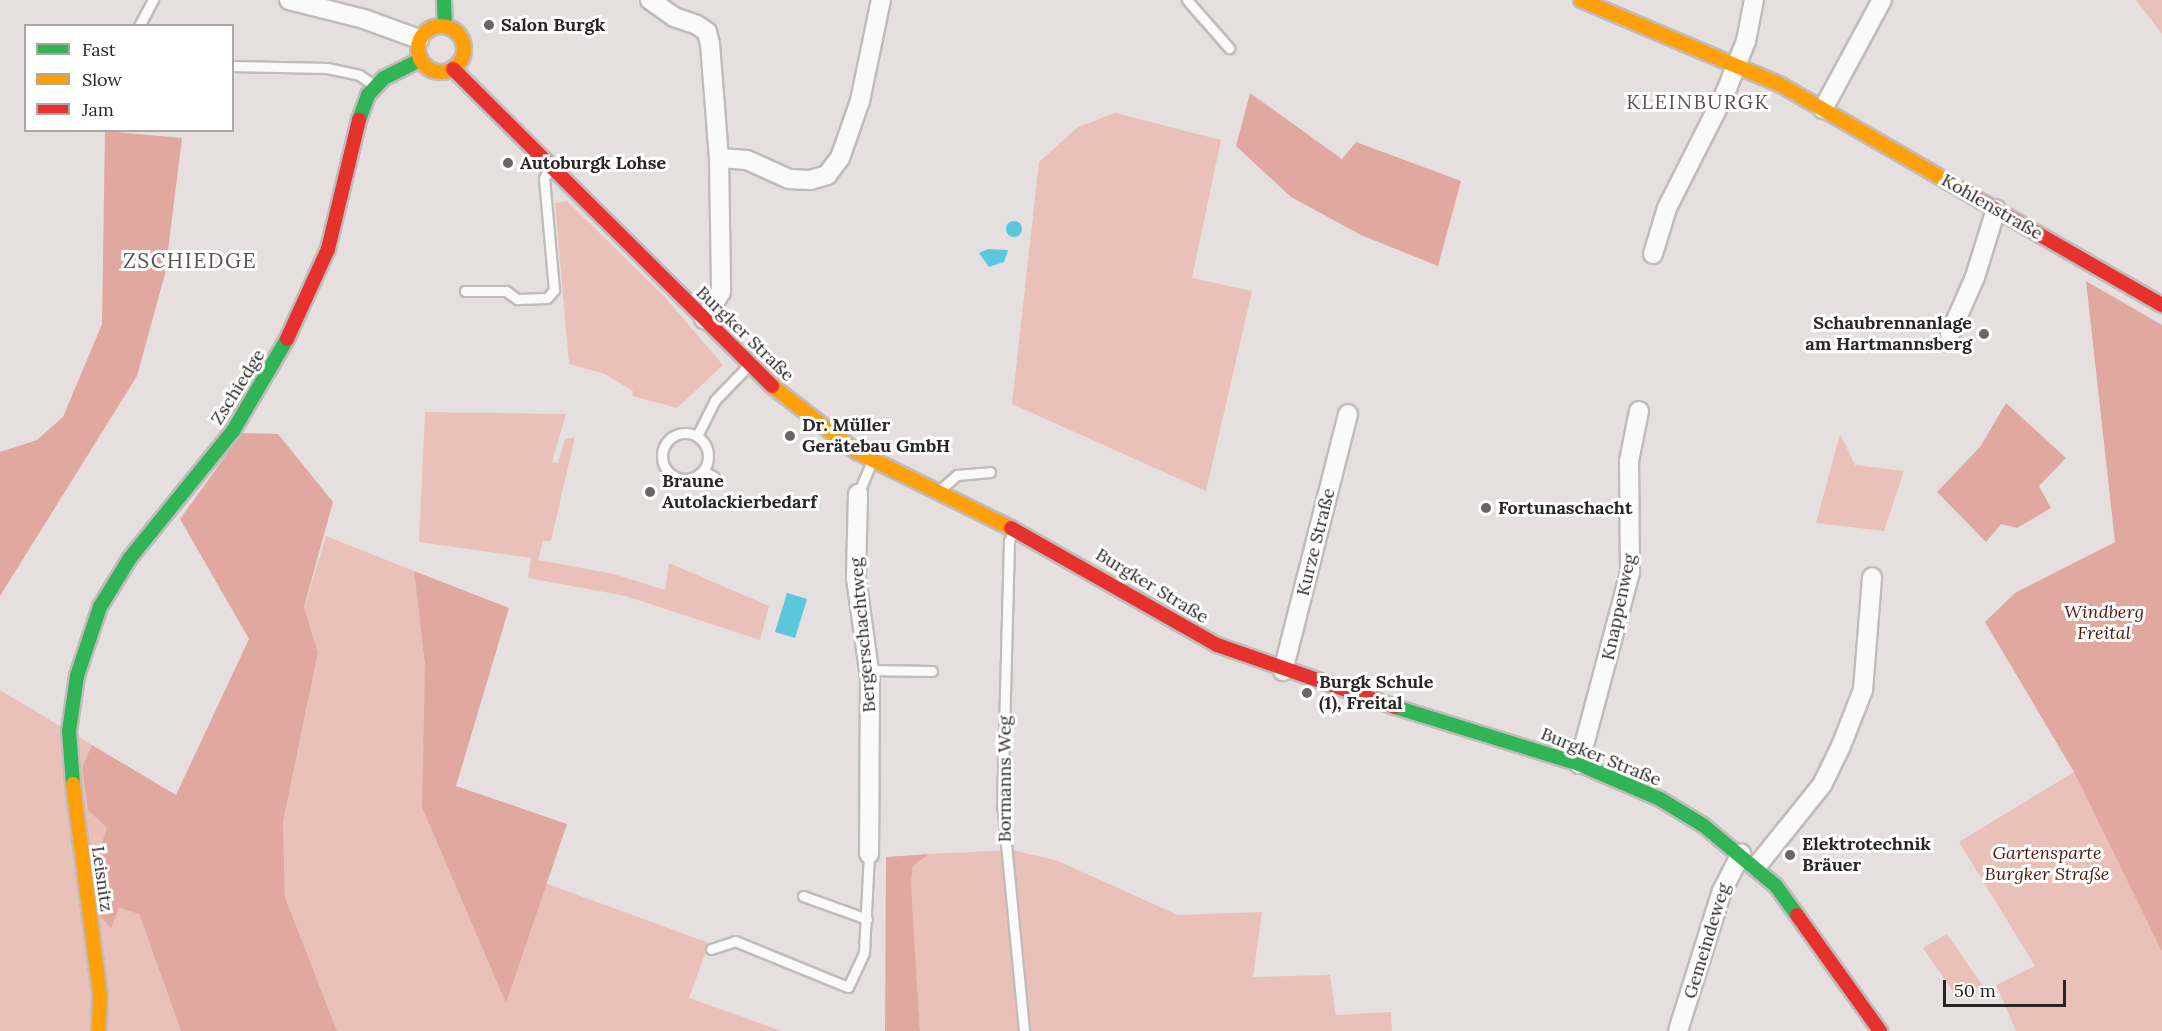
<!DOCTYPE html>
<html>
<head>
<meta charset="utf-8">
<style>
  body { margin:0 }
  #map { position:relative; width:2162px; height:1031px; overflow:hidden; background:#e5e0df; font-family:Lora,serif }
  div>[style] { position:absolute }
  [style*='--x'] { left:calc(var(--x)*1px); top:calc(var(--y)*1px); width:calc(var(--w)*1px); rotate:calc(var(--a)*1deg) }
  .green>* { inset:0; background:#eac1b9 }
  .forest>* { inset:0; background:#e1a89f }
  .water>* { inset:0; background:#5ac7dd }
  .round { border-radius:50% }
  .roads { filter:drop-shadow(2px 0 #c0bcbb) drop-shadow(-2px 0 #c0bcbb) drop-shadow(0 2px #c0bcbb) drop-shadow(0 -2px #c0bcbb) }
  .lane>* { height:9px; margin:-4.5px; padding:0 4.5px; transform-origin:4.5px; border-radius:4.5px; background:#fbfafa }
  .lane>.ring { margin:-4.5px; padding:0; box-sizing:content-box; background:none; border:9px solid #fbfafa; border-radius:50% }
  .street>* { height:18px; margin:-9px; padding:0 9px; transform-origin:9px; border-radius:9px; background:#fbfafa }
  .fast>* { height:14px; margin:-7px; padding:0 7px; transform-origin:7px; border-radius:7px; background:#30b455 }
  .slow>* { height:14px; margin:-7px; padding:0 7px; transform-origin:7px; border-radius:7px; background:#ff9f0a }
  .slow>.ring { margin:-7px; padding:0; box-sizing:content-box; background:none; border:14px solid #ff9f0a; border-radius:50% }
  .jam>* { height:14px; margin:-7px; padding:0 7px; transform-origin:7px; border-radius:7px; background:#e5322d }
  .dots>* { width:16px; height:16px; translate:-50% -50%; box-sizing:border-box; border:3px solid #fff; border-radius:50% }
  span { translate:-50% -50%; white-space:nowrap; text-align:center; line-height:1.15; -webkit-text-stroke:6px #fff; paint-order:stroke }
  .poi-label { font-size:18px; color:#282524; font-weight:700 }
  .left { translate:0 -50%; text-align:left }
  .right { translate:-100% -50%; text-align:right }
  .street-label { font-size:18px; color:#282524 }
  .park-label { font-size:18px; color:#52140d; font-style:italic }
  .neighbourhood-label { font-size:20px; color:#5a5150; letter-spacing:1.5px }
  .quarter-label { font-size:21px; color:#5a5150; letter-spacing:1.5px }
  .legend { position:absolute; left:24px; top:24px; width:210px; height:108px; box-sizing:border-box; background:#fff; border:2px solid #a9a8a7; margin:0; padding:8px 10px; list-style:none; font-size:18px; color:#282524 }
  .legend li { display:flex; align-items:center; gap:12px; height:30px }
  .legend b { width:30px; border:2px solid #a9a8a7 }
  .scale { position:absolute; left:1943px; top:980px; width:123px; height:27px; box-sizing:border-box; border:3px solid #282524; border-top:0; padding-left:8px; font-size:18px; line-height:21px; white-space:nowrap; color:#282524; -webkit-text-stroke:4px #fff; paint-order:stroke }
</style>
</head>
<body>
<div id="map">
  <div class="green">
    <div style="clip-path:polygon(2136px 0,2162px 0,2162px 34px)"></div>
    <div style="clip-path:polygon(1115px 113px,1221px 140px,1192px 278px,1252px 291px,1206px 491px,1012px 404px,1039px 162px,1078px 127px)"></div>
    <div style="clip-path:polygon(567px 201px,663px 295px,723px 365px,677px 408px,632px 396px,633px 391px,605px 374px,569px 364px,555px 203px)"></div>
    <div style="clip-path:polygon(425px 412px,566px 414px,552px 462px,558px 463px,565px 439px,575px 437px,551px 541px,543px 541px,538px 560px,614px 574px,665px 590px,669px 563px,769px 606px,760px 640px,626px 596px,528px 578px,531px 558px,419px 542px)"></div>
    <div style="clip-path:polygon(1840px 434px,1855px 465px,1904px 471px,1884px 531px,1816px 523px)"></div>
    <div style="clip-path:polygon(326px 536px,414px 571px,425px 666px,506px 1002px,545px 883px,709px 943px,689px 998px,782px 1031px,337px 1031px,285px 897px,283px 822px,318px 654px,304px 608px)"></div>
    <div style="clip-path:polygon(0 690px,92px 745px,82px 767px,107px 828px,97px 857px,119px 908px,139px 914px,181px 1031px,0 1031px)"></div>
    <div style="clip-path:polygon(2074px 772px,2162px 952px,2162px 1031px,2016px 1031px,1996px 985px,2035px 966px,1959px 842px)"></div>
    <div style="clip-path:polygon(1013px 850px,1058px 861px,1178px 915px,1262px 912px,1253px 977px,1330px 975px,1336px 1015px,1391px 1012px,1392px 1031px,920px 1031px,911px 884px,913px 866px,929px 854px)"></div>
    <div style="clip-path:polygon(1947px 934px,1982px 985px,1959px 1000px,1923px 948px)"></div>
  </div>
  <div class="forest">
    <div style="clip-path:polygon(1250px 93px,1342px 159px,1356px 142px,1461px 181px,1438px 266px,1361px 235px,1291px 197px,1236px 146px)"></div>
    <div style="clip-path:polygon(105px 131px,182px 138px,165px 274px,137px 376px,0 596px,0 452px,37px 440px,63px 417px,102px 324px)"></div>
    <div style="clip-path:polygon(2086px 281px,2162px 325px,2162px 952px,2074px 772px,1985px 622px,2015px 593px,2115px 542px)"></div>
    <div style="clip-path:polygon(2006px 403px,2066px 458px,2039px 486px,2051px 508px,2017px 528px,2001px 524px,1986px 542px,1937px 492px,1980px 447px)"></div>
    <div style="clip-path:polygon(242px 433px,278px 434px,333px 502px,304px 607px,318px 653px,283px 822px,285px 897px,337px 1031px,181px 1031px,139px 914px,119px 908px,111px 928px,99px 915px,97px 857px,107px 828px,88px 810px,82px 767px,92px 745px,176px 795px,249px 639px,180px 519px)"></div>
    <div style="clip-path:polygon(414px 571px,509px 608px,456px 786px,567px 824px,506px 1003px,422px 807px,425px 666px)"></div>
    <div style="clip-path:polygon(929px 854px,913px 866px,911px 884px,920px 1031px,885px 1031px,886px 857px)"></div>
  </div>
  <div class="water">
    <div class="round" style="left:1006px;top:221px;width:16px;height:16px"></div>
    <div style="clip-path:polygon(988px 249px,1008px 250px,1004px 262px,989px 267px,979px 253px)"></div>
    <div style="clip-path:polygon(787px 593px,807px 599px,795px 638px,775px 632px)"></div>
  </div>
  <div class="roads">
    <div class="lane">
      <div style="--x:1187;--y:0;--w:64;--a:48.8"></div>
      <div style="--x:139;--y:26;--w:30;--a:-62"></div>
      <div style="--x:232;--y:66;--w:95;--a:1.2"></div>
      <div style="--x:327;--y:68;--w:33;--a:12"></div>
      <div style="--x:359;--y:75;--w:18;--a:34"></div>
      <div style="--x:465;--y:291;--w:41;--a:0"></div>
      <div style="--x:506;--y:291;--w:14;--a:36"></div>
      <div style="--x:517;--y:299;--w:30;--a:-2"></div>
      <div style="--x:547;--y:298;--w:11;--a:-49"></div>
      <div style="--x:554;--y:290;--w:112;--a:-95.1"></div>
      <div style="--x:544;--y:178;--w:6;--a:-59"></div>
      <div class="ring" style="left:662px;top:433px;width:37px;height:37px"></div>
      <div style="--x:697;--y:436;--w:40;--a:-63.4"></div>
      <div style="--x:715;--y:400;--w:47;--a:-45.9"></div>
      <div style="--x:704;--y:471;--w:12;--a:31"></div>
      <div style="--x:942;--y:488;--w:20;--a:-41"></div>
      <div style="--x:957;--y:475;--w:33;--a:-5"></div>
      <div style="--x:858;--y:494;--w:34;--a:-67"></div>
      <div style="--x:1013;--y:532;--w:10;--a:114"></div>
      <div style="--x:1009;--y:541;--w:261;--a:91.5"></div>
      <div style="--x:1002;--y:802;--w:230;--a:84.5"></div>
      <div style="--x:867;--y:670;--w:65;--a:0.9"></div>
      <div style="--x:803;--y:896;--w:68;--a:19.8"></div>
      <div style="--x:711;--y:949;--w:25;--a:-18"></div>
      <div style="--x:735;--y:941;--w:122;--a:22.2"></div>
      <div style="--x:848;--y:987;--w:38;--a:-65"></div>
      <div style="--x:864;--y:952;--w:98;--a:-87.1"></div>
    </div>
    <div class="street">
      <div style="--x:289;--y:0;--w:77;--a:14.2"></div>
      <div style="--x:364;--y:19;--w:59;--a:20"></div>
      <div style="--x:650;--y:0;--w:29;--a:35"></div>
      <div style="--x:674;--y:17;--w:24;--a:19"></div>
      <div style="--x:697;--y:25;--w:12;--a:35"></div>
      <div style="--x:707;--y:32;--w:12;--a:76"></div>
      <div style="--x:710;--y:44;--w:114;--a:85.5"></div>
      <div style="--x:719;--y:158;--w:134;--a:89.1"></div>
      <div style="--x:721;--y:292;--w:32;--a:122"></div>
      <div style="--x:1823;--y:109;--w:124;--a:-61.6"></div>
      <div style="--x:719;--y:158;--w:28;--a:4"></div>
      <div style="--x:747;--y:160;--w:46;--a:24.3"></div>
      <div style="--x:789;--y:179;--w:21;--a:3"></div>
      <div style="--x:810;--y:180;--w:18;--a:-16"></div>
      <div style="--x:827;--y:175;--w:21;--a:-53"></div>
      <div style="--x:840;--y:158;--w:60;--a:-70.7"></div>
      <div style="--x:860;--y:101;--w:103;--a:-78.3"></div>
      <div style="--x:1653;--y:254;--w:48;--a:-73.1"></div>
      <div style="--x:1667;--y:208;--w:131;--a:-63.2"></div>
      <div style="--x:1726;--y:91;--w:54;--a:-68.2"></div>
      <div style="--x:1746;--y:41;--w:42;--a:-79"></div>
      <div style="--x:1950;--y:334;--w:62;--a:-66.3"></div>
      <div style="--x:1975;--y:277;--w:71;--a:-72.8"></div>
      <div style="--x:858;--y:494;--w:84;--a:91.4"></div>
      <div style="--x:856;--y:578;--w:100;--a:82"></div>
      <div style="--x:870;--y:677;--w:177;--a:90.3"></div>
      <div style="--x:1283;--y:671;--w:265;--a:-75.8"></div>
      <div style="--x:1579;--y:764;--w:199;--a:-75.1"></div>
      <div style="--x:1630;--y:572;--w:111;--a:-90.5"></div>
      <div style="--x:1629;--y:461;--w:51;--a:-78.7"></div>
      <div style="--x:1756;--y:867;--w:105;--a:-51.2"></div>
      <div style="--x:1822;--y:785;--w:43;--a:-64"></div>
      <div style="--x:1841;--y:746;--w:60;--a:-68.6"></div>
      <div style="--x:1863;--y:690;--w:113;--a:-85.4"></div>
      <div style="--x:1678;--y:1031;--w:147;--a:-72.6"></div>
      <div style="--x:1722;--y:891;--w:42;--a:-62.8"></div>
    </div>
    <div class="fast">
      <div style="--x:444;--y:0;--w:26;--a:88"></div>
      <div style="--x:359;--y:120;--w:27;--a:-70"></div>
      <div style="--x:368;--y:95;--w:23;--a:-47"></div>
      <div style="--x:384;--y:78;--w:40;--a:-26.6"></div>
      <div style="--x:1395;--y:707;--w:193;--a:17.2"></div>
      <div style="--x:1579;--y:764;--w:88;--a:23.4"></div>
      <div style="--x:1660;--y:799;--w:50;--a:31.2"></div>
      <div style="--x:1703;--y:825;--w:95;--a:39.9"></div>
      <div style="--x:1776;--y:886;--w:36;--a:54"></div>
      <div style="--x:73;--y:784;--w:53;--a:-94.3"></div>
      <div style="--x:69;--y:731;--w:56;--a:-81.7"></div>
      <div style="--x:77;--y:676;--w:73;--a:-71.6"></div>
      <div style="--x:100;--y:607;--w:57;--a:-58.5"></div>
      <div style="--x:130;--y:558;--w:164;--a:-51"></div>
      <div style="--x:233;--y:431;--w:107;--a:-59.6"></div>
    </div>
    <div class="slow">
      <div style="--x:1581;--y:0;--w:217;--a:23"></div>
      <div style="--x:1781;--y:85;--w:223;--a:30.1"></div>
      <div class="ring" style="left:418px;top:26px;width:32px;height:32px"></div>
      <div style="--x:772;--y:386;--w:108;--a:37.8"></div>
      <div style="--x:857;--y:452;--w:172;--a:26.3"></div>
      <div style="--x:73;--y:784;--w:214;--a:82.7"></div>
      <div style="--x:100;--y:996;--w:35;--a:92"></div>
    </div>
    <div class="jam">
      <div style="--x:453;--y:69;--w:450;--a:44.8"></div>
      <div style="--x:1974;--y:197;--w:217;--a:29.9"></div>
      <div style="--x:287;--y:339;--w:99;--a:-65.5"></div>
      <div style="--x:328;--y:249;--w:133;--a:-76.5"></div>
      <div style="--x:1011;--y:528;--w:237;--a:29.6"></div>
      <div style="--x:1217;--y:645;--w:188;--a:19.2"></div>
      <div style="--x:1797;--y:915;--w:143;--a:54.4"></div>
    </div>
  </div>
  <div class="dots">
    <div style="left:489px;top:25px;background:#6a6665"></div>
    <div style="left:508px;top:163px;background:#6a6665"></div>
    <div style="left:1984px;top:334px;background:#6a6665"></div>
    <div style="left:790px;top:436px;background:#6a6665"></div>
    <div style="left:650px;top:492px;background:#6a6665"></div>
    <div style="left:1486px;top:508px;background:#6a6665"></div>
    <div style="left:1307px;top:693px;background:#6a6665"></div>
    <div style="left:1790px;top:855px;background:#6a6665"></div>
  </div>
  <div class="poi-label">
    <span class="left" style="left:501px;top:25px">Salon Burgk</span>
    <span class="left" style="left:520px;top:163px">Autoburgk Lohse</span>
    <span class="right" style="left:1972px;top:334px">Schaubrennanlage<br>am Hartmannsberg</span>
    <span class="left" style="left:802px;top:436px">Dr. Müller<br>Gerätebau GmbH</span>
    <span class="left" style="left:662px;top:492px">Braune<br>Autolackierbedarf</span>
    <span class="left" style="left:1498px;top:508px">Fortunaschacht</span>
    <span class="left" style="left:1319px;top:693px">Burgk Schule<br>(1), Freital</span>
    <span class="left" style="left:1802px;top:855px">Elektrotechnik<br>Bräuer</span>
  </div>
  <div class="street-label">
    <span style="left:1992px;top:207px;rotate:30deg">Kohlenstraße</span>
    <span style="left:745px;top:334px;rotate:44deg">Burgker Straße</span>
    <span style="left:238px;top:387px;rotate:-58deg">Zschiedge</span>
    <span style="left:1316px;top:542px;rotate:-76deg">Kurze Straße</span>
    <span style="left:1152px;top:586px;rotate:31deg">Burgker Straße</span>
    <span style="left:1619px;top:607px;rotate:-78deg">Knappenweg</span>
    <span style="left:863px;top:635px;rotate:-95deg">Bergerschachtweg</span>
    <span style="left:1601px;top:757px;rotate:22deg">Burgker Straße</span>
    <span style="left:1005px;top:779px;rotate:-90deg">Bormanns Weg</span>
    <span style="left:102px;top:879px;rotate:82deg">Leisnitz</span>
    <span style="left:1707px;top:941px;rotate:-73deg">Gemeindeweg</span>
  </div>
  <div class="park-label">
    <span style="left:2104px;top:623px">Windberg<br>Freital</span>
    <span style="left:2047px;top:864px">Gartensparte<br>Burgker Straße</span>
  </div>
  <div class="neighbourhood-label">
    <span style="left:1698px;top:101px">KLEINBURGK</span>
  </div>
  <div class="quarter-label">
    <span style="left:190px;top:261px">ZSCHIEDGE</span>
  </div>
  <ul class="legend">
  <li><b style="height:8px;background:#30b455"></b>Fast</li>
  <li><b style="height:8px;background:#ff9f0a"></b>Slow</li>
  <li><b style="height:8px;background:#e5322d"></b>Jam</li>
  </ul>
  <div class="scale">50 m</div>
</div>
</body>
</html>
